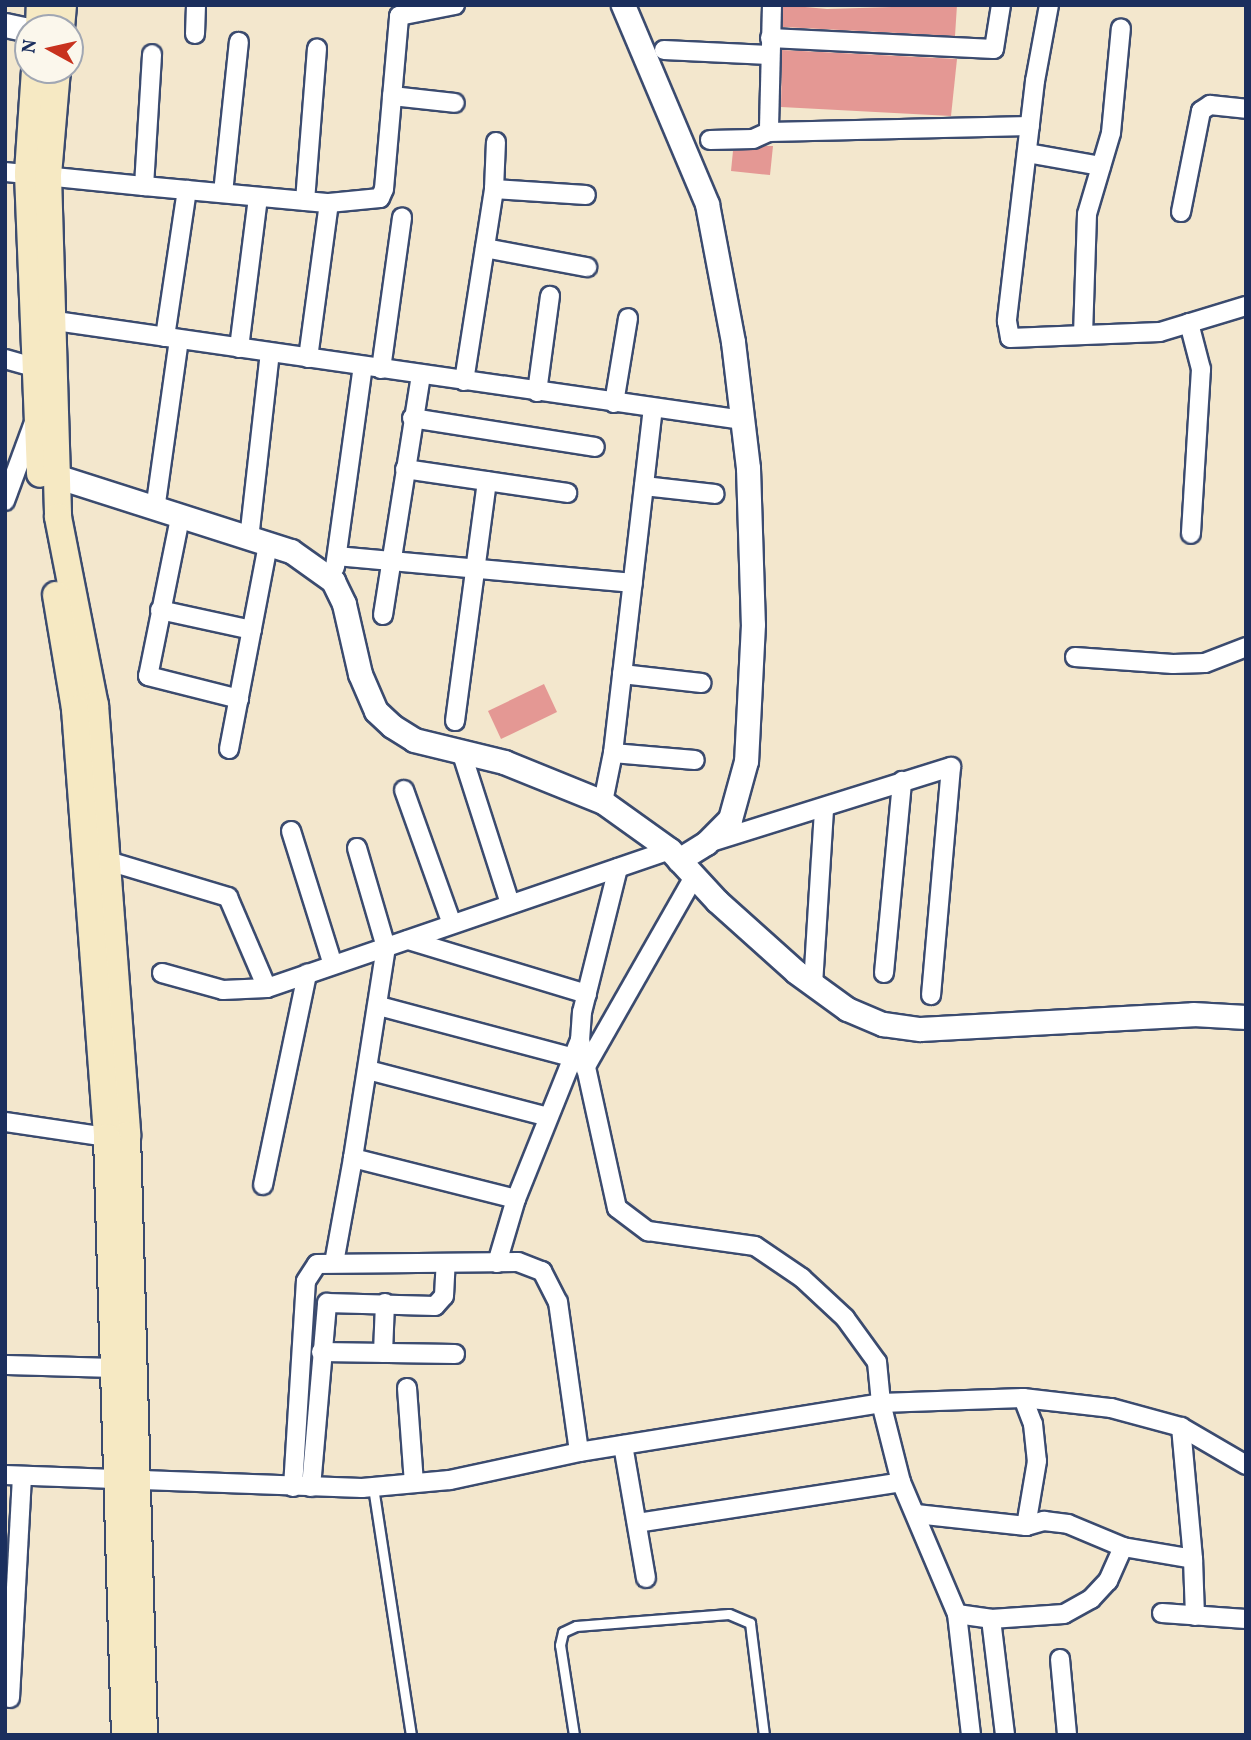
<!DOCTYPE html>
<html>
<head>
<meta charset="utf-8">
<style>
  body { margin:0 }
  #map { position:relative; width:1251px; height:1740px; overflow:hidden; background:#f3e7cd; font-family:Vollkorn,serif }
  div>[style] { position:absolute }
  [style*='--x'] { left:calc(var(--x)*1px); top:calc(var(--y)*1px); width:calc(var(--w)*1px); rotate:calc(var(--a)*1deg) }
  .building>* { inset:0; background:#e49894 }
  .roads { filter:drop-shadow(2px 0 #3b4b6f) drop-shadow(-2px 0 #3b4b6f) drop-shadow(0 2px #3b4b6f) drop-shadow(0 -2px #3b4b6f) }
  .service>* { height:9px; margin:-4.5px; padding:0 4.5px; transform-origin:4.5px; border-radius:4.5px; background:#fff }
  .minor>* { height:18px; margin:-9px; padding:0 9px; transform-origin:9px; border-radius:9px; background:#fff }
  .tertiary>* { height:23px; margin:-11.5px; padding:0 11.5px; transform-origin:11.5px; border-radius:11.5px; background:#fff }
  .secondary>* { height:26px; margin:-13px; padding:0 13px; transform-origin:13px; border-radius:13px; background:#f6e9c3 }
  span { translate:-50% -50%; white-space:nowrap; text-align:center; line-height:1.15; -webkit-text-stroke:7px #fbf7ec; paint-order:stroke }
  .frame { position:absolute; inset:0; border:7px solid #1b2f5e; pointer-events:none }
  .north { position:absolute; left:14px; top:14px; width:70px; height:70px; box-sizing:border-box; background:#fbf7ec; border:2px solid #a1a7b3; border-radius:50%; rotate:278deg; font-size:19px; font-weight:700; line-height:28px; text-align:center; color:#1b2f5e }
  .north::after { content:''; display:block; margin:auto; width:24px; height:32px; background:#c8321e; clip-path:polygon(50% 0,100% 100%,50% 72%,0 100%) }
</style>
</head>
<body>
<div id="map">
  <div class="building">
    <div style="clip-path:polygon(783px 5px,827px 9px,957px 5px,955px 36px,783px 27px)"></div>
    <div style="clip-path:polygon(782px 50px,957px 59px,951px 116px,781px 107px)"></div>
    <div style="clip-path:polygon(766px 146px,773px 146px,770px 175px,731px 171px,733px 151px)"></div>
    <div style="clip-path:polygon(544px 684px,557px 712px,501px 739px,488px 711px)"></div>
  </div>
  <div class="roads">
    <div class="service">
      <div style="--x:373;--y:1487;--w:251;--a:81.3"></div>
      <div style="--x:574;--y:1735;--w:91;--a:-98.8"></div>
      <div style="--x:560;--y:1645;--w:13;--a:-77"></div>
      <div style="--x:563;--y:1632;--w:14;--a:-25"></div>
      <div style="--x:576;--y:1626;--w:153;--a:-4.5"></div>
      <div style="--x:729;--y:1614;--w:23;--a:23"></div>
      <div style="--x:750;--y:1623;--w:113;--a:82.9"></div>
    </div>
    <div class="minor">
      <div style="--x:772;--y:5;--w:127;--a:91.4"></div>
      <div style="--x:769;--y:132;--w:261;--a:-1.3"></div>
      <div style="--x:1049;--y:5;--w:77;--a:100.4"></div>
      <div style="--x:1035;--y:81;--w:242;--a:96.7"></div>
      <div style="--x:1007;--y:321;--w:17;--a:80"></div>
      <div style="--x:1010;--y:338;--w:150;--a:-2.3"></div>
      <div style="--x:1160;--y:332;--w:90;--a:-16.8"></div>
      <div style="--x:195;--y:34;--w:29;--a:-88"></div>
      <div style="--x:770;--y:38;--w:224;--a:2.8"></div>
      <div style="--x:994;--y:49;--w:45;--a:-81"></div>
      <div style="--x:664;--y:50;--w:105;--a:2.7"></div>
      <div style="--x:392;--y:96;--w:63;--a:6.3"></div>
      <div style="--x:710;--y:140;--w:43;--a:-1.3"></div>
      <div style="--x:753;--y:139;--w:17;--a:-24"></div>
      <div style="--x:1027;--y:153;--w:75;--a:10"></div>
      <div style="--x:5;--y:172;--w:140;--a:5.8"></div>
      <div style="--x:144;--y:186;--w:132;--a:-86.5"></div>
      <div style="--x:144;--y:186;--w:186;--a:5.3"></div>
      <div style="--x:329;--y:203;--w:51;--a:-5.6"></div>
      <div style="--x:380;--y:198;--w:10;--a:-66"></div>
      <div style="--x:384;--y:189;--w:174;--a:-85"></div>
      <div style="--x:399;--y:16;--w:57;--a:-11.1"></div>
      <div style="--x:494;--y:189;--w:92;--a:3.7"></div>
      <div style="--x:223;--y:193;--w:152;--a:-84"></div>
      <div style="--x:305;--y:201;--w:153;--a:-85.5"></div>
      <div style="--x:1181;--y:212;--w:103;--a:-78.8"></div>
      <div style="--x:1201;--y:111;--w:11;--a:-34"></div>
      <div style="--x:1210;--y:105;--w:36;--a:6"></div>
      <div style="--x:485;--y:248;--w:104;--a:10.6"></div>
      <div style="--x:42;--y:319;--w:708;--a:8.2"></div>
      <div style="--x:1189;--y:323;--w:48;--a:75.4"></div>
      <div style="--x:1201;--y:369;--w:165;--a:93.5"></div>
      <div style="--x:1083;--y:335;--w:121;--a:-88.1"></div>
      <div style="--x:1087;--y:214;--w:84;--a:-73.5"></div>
      <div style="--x:1111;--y:133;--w:105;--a:-84.6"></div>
      <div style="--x:165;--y:337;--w:149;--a:-81.5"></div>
      <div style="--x:239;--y:348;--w:152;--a:-82.8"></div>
      <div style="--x:308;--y:358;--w:156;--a:-82.3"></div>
      <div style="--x:5;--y:359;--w:41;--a:15.8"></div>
      <div style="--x:381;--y:369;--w:153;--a:-82.1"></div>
      <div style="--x:464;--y:381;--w:194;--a:-81.1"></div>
      <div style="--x:494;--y:189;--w:47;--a:-87.6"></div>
      <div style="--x:537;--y:392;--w:97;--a:-82.3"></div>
      <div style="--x:614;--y:403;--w:86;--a:-80.6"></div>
      <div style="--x:412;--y:418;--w:185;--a:9"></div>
      <div style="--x:405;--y:469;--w:164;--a:8.4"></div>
      <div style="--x:644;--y:486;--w:71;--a:6.4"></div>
      <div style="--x:5;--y:501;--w:81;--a:-69.8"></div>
      <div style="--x:155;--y:510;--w:172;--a:-82"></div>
      <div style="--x:180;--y:518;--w:161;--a:101.4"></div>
      <div style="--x:148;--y:676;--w:94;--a:14.2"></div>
      <div style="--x:249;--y:539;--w:187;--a:-83.6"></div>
      <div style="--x:337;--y:556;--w:297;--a:5.2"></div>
      <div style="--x:335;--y:567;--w:203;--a:-82.1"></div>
      <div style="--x:160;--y:610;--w:94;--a:12.3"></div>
      <div style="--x:383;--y:615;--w:244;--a:-81"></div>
      <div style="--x:1075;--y:657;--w:98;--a:4.1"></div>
      <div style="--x:1173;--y:664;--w:32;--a:-2"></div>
      <div style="--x:1205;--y:663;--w:44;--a:-21.3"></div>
      <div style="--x:622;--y:674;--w:80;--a:6.5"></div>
      <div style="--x:455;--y:721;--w:242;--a:-82.4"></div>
      <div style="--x:229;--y:749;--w:209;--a:-79.2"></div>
      <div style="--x:461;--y:751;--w:161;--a:72.2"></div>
      <div style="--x:613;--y:753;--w:82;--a:4.9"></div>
      <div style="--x:404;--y:790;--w:142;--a:70.3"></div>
      <div style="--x:603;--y:802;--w:50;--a:-78.5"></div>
      <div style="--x:613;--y:753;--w:347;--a:-83.4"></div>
      <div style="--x:291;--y:831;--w:140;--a:72.6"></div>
      <div style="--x:708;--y:843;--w:255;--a:-17.4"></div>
      <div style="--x:951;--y:767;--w:229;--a:95"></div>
      <div style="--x:357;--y:848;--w:103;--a:73.7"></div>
      <div style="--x:386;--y:947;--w:214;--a:98.9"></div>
      <div style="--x:353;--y:1158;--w:168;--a:14.1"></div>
      <div style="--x:98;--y:858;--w:136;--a:16.7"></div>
      <div style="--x:228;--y:897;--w:99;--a:66.8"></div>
      <div style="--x:618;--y:868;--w:148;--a:104"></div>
      <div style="--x:582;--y:1012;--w:28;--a:94"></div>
      <div style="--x:580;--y:1040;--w:172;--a:77.6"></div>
      <div style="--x:617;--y:1208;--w:39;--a:37"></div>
      <div style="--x:648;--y:1231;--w:108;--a:8"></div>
      <div style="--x:755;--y:1246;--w:57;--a:34.2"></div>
      <div style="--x:802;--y:1278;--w:59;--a:42.9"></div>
      <div style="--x:845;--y:1318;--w:54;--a:54"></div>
      <div style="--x:877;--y:1362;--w:41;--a:84.4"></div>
      <div style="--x:881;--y:1403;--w:81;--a:75.8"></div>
      <div style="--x:901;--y:1482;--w:143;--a:67"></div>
      <div style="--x:957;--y:1614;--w:122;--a:83.4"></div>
      <div style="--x:408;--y:940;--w:187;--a:16.8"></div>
      <div style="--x:162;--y:973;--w:63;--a:15.6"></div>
      <div style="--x:223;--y:990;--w:44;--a:-2.6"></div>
      <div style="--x:267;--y:988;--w:426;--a:-18.9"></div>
      <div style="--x:884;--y:973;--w:193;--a:-84.6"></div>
      <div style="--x:813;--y:985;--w:177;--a:-86.4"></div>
      <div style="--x:379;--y:1006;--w:199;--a:14.9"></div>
      <div style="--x:585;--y:1068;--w:220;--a:-60.3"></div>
      <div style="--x:368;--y:1070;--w:186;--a:14.6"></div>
      <div style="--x:5;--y:1122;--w:103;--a:8.4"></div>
      <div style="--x:263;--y:1185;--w:216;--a:-78.2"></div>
      <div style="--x:334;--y:1263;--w:107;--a:-79.7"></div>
      <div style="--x:497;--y:1263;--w:67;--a:-73.5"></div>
      <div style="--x:516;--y:1199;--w:171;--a:-68.1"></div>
      <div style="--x:321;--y:1352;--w:134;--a:0.9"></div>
      <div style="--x:383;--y:1353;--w:50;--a:-87.7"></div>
      <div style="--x:5;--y:1365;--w:109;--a:1.6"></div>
      <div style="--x:407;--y:1388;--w:95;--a:85.8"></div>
      <div style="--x:1023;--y:1398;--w:28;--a:69"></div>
      <div style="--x:1033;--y:1424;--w:37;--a:84"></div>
      <div style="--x:1037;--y:1461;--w:66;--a:99.6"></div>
      <div style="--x:1181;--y:1427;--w:133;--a:84.8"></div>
      <div style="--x:623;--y:1445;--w:135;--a:80.2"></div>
      <div style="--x:5;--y:1475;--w:357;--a:2.1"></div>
      <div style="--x:362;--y:1488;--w:88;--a:-5.2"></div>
      <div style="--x:450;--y:1480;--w:132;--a:-12.2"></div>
      <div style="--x:579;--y:1452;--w:306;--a:-9.2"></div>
      <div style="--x:881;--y:1403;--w:142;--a:-2"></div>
      <div style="--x:1023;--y:1398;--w:89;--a:6.5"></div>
      <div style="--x:1111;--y:1408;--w:73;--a:15.2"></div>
      <div style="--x:1181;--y:1427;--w:75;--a:30.3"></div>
      <div style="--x:293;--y:1487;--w:206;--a:-86.4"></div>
      <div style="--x:306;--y:1281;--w:20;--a:-57"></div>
      <div style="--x:317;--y:1264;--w:201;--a:-0.6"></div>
      <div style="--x:518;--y:1262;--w:26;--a:21"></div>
      <div style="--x:542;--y:1271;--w:35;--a:63"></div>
      <div style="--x:558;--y:1302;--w:151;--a:82"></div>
      <div style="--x:311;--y:1487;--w:185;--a:-85"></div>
      <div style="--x:327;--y:1303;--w:108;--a:1.6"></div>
      <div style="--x:435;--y:1306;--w:13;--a:-48"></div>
      <div style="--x:444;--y:1296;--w:33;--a:-87"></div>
      <div style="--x:916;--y:1514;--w:111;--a:6.2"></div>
      <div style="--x:1026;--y:1526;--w:19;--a:-16"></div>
      <div style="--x:1044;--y:1521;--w:24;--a:7"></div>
      <div style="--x:1068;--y:1524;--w:60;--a:22.7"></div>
      <div style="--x:1123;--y:1547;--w:71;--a:9.7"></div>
      <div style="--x:1193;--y:1559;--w:57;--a:88"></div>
      <div style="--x:637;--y:1523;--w:267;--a:-8.8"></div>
      <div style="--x:1162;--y:1613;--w:84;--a:4.1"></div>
      <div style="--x:957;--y:1614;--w:34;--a:8"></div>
      <div style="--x:991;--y:1619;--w:73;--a:-3.9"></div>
      <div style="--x:1064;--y:1614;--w:31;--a:-29"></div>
      <div style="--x:1091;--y:1599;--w:25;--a:-47"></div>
      <div style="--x:1108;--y:1581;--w:37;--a:-66"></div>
      <div style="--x:991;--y:1619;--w:117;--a:83.1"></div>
      <div style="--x:1060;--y:1659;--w:76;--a:84.7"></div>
      <div style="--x:10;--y:1698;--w:222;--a:-86.9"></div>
    </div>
    <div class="tertiary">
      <div style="--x:623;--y:5;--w:216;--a:67.1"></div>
      <div style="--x:707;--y:204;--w:140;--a:79.3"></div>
      <div style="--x:733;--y:342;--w:127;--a:83.2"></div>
      <div style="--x:748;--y:468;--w:156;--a:88.2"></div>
      <div style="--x:753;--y:624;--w:137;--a:92.9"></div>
      <div style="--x:746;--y:761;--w:60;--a:105.4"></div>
      <div style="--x:730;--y:819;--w:34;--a:135"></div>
      <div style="--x:706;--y:843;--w:32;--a:148"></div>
      <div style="--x:5;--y:25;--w:24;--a:12"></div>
      <div style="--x:40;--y:471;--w:263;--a:17.7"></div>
      <div style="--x:291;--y:551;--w:52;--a:35.5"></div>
      <div style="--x:333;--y:581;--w:25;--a:64"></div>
      <div style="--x:344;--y:604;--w:72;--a:77.1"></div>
      <div style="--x:360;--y:674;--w:40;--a:66.6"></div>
      <div style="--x:376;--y:711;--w:22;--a:43"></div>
      <div style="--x:392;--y:726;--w:26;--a:32"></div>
      <div style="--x:414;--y:740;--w:93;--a:13.7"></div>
      <div style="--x:504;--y:762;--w:107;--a:22"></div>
      <div style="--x:603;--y:802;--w:82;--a:35.6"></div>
      <div style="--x:670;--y:850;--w:69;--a:47.3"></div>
      <div style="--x:717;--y:901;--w:106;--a:41.9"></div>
      <div style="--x:796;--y:972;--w:63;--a:36"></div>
      <div style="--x:847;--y:1009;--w:39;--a:23"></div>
      <div style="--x:883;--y:1024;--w:37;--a:8"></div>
      <div style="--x:920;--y:1029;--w:273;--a:-3.1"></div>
      <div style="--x:1193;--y:1014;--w:53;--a:3.2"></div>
    </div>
    <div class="secondary">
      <div style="--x:39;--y:28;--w:23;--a:-88"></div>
      <div style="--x:61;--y:28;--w:23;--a:-85"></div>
      <div style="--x:35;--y:70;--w:104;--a:93.9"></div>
      <div style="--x:28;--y:174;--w:300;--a:87.7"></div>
      <div style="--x:57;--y:70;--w:106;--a:94.9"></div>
      <div style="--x:48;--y:176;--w:341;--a:88.3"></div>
      <div style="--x:58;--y:517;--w:192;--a:78.9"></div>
      <div style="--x:95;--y:705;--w:431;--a:85.7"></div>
      <div style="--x:127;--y:1135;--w:600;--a:88.38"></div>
      <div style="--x:56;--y:595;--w:116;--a:80.5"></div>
      <div style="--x:75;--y:709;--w:429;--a:85.7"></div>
      <div style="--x:107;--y:1137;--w:598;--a:88.28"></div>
    </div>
  </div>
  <div class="frame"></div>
  <div class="north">N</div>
</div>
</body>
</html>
